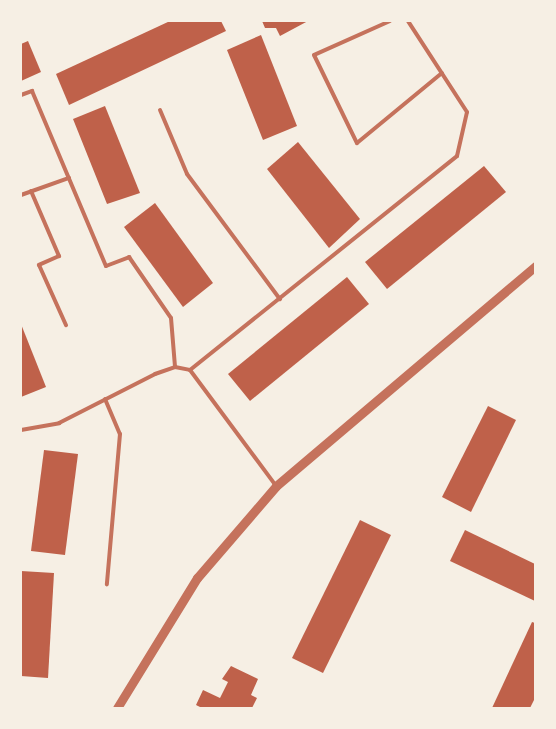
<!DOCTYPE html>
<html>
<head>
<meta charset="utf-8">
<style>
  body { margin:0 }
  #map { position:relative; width:556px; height:729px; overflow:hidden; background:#f6efe4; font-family:"Roboto Condensed",sans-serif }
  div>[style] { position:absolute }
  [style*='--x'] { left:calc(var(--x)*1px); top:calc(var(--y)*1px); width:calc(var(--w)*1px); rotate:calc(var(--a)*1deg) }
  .building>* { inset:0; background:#bf614a }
  .service>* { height:4px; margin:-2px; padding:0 2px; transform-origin:2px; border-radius:2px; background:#c5725c }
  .tertiary>* { height:9px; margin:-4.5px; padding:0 4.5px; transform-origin:4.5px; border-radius:4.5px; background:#c5725c }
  span { translate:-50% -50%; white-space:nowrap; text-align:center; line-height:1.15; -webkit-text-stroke:4px #f6efe4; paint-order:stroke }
  .frame { position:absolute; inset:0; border:22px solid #f6efe4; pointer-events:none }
</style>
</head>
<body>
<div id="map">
  <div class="building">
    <div style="clip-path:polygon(170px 21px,221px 21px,226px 31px,69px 105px,56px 74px)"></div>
    <div style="clip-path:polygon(262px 21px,308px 21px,280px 36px,276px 28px,265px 28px)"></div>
    <div style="clip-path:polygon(261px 35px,297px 126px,263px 140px,227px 50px)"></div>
    <div style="clip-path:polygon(28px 41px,41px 72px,21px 81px,21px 44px)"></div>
    <div style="clip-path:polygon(105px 106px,140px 193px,107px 204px,73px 119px)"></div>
    <div style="clip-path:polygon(298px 142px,360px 219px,329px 248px,267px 169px)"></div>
    <div style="clip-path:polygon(484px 166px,506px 192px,387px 289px,365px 262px)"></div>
    <div style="clip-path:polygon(155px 203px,213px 283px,183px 307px,124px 227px)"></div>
    <div style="clip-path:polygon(347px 277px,369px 304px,250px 401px,228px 374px)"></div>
    <div style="clip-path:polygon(21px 324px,46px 387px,21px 397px)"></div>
    <div style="clip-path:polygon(488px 406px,516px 420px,471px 512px,442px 497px)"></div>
    <div style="clip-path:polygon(44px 450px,78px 454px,65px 555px,31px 551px)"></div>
    <div style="clip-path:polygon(360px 520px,391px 535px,323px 673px,292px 658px)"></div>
    <div style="clip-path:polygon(465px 530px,535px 564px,535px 601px,450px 561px)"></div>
    <div style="clip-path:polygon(21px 571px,54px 573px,48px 678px,21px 676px)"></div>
    <div style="clip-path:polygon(532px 622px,535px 623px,535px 698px,530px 708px,492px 708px)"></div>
    <div style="clip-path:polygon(231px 666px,258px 679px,251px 695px,257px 698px,252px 708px,202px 708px,196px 705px,203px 690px,220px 698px,228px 682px,222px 679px)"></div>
  </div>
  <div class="service">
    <div style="--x:390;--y:21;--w:83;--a:155.9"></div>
    <div style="--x:314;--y:55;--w:98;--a:64"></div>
    <div style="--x:357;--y:143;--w:110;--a:-39.5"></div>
    <div style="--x:21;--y:95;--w:12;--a:-20"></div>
    <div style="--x:32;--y:91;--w:190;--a:67.1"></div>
    <div style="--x:106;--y:266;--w:25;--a:-21"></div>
    <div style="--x:129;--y:257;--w:74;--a:55.5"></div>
    <div style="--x:171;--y:318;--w:49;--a:85.3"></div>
    <div style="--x:160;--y:110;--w:69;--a:67.1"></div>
    <div style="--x:187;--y:174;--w:156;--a:53.4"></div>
    <div style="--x:31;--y:191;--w:71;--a:66.7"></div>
    <div style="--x:59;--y:256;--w:22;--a:156"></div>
    <div style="--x:39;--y:265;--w:66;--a:65.8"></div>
    <div style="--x:21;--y:195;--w:51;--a:-19.5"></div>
    <div style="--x:190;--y:370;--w:342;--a:-38.7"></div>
    <div style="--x:457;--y:156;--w:45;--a:-77.2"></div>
    <div style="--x:467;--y:112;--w:108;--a:-123"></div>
    <div style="--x:105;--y:399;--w:38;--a:67"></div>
    <div style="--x:120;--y:434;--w:151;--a:95"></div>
    <div style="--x:21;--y:430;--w:39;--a:-10"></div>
    <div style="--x:59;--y:423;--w:108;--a:-27"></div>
    <div style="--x:155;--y:374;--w:21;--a:-19"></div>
    <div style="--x:175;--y:367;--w:15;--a:11"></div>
    <div style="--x:190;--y:370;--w:144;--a:53.4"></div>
  </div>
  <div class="tertiary">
    <div style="--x:117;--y:708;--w:153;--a:-58.4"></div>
    <div style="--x:197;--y:578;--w:121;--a:-49.3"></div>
    <div style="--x:276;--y:486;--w:340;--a:-40.3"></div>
  </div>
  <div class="frame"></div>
</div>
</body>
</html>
